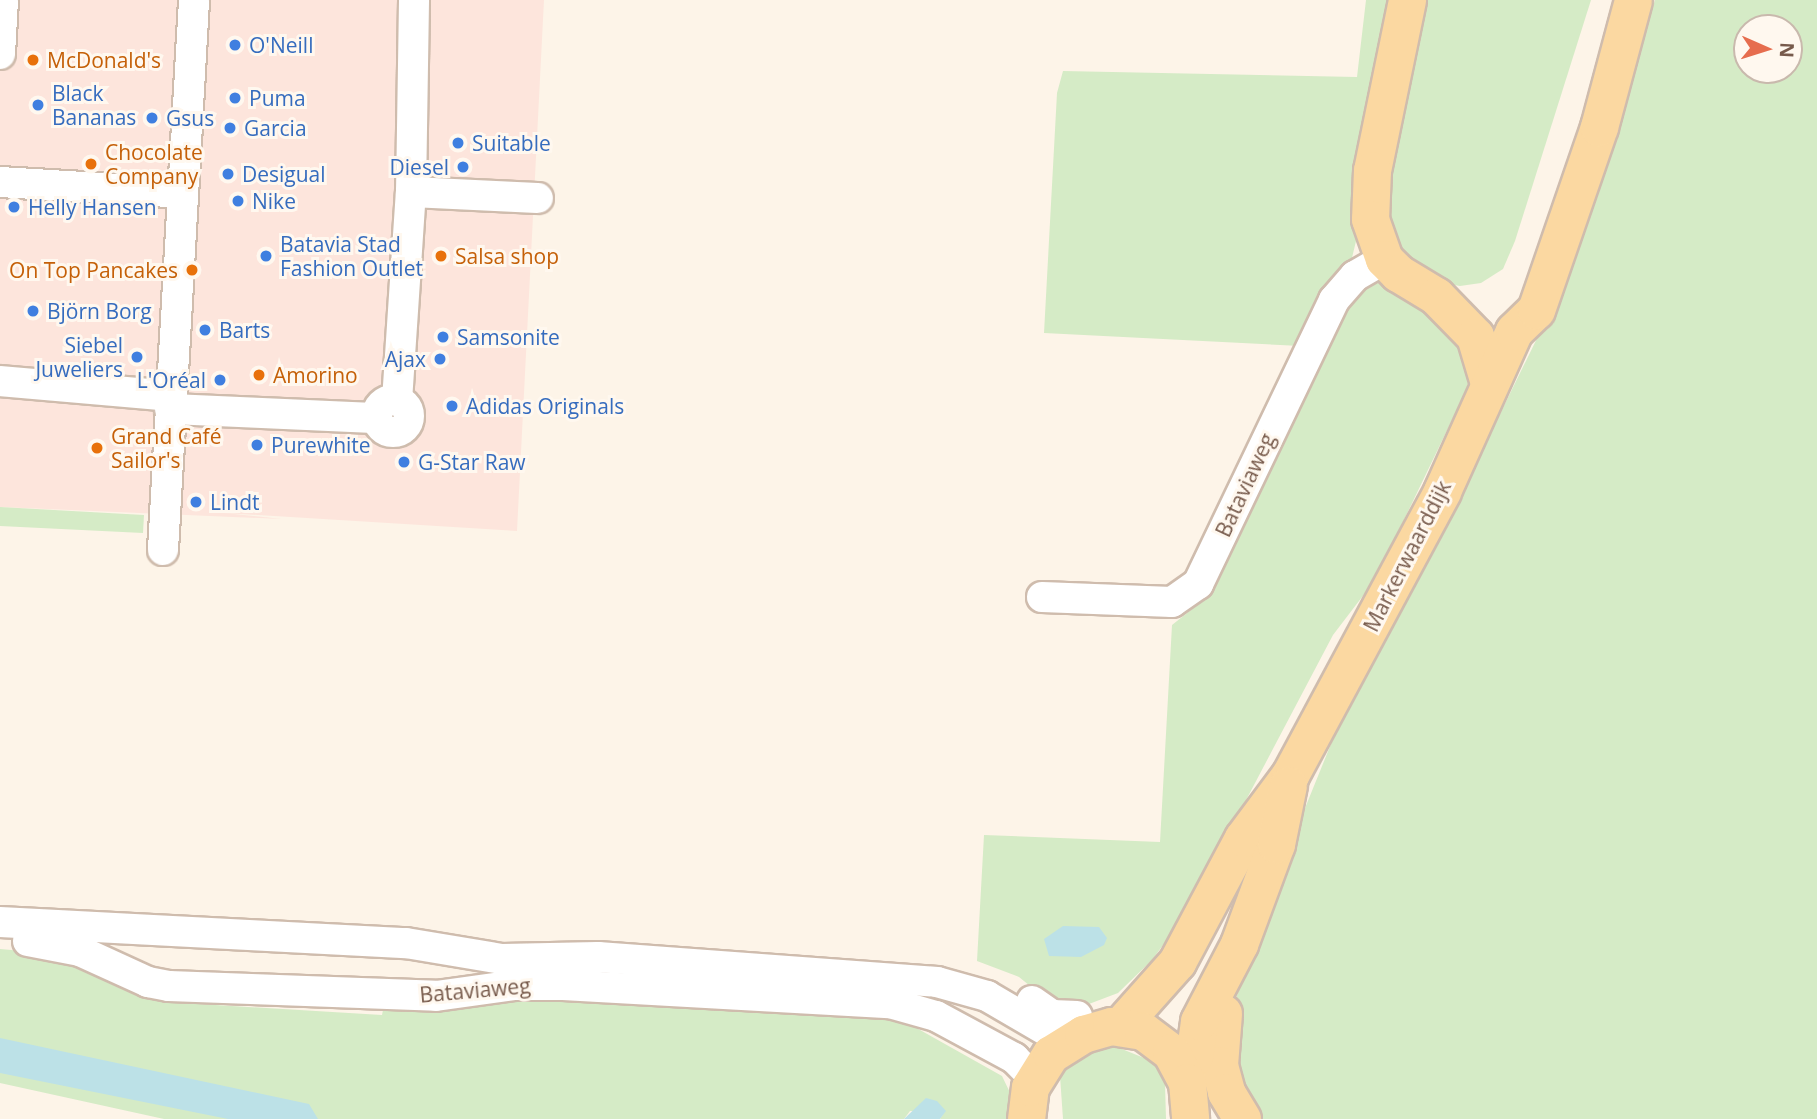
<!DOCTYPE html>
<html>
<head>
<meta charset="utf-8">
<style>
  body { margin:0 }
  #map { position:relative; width:1817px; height:1119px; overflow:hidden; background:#fdf4e8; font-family:"Open Sans",sans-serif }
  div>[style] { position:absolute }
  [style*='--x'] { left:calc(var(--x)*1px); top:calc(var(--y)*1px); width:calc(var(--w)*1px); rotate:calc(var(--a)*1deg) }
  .commercial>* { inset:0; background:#fde5dc }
  .green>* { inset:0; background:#d5ebc6 }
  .water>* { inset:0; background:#bce1e7 }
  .roads { filter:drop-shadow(2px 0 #cfbcad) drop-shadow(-2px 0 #cfbcad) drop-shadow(0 2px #cfbcad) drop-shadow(0 -2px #cfbcad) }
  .minor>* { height:30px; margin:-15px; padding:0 15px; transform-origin:15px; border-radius:15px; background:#fff }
  .minor>.ring { margin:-15px; padding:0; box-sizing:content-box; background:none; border:30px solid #fff; border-radius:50% }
  .major>* { height:37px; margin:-18.5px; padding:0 18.5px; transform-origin:18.5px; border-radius:18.5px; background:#fbd8a1 }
  .dots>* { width:19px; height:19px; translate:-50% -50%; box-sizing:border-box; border:4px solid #fff8ef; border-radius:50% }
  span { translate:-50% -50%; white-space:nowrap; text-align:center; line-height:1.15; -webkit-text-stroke:6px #fff8ef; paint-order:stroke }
  .shop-label { font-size:21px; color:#366cbe }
  .left { translate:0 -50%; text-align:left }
  .right { translate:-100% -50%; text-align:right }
  .food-label { font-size:21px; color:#c56008 }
  .street-label { font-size:21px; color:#775a4b }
  .north { position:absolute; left:1733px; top:14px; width:70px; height:70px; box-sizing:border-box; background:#fff8ef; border:2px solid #c9b9ad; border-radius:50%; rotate:93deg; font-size:19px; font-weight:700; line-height:28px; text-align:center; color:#775a4b }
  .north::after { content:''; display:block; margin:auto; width:24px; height:32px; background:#e66d4e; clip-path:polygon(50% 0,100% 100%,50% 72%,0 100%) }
</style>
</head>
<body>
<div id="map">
  <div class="commercial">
    <div style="clip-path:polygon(0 0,544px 0,517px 531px,224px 513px,282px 519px,0 507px)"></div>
  </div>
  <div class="green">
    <div style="clip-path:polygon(1366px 0,1390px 0,1357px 237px,1351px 262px,1300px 346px,1044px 333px,1057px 93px,1063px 71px,1357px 77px)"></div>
    <div style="clip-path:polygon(1420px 0,1591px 0,1515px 241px,1503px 269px,1481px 283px,1460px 286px,1437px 282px,1410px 267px,1385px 226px,1384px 190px)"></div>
    <div style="clip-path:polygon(evenodd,1655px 0,1817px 0,1817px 1119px,1252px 1119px,1232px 1081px,1235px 1001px,1286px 855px,1333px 739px,1453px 510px,1567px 277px,1655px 0,1747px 28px,1789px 28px,1789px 70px,1747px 70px,1747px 28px)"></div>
    <div style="clip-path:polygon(1393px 282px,1455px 330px,1473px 368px,1465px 393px,1375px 580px,1333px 635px,1186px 914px,1152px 960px,1118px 993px,1081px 1007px,1056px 1007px,1019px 977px,977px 961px,984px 835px,1160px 842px,1172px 625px,1206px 598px,1215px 583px,1345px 304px,1367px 284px)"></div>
    <div style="clip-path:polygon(0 507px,144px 515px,143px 533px,0 526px)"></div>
    <div style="clip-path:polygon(0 949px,46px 953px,167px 1002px,382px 1015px,384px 1005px,546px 995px,904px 1021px,1002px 1076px,1015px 1103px,1015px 1119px,940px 1119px,945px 1111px,910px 1111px,904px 1119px,164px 1119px,0 1083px)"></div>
    <div style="clip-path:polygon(1117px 1047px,1154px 1062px,1165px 1083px,1166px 1119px,1063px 1119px,1060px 1076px,1068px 1063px,1082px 1053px)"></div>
  </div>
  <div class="water">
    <div style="clip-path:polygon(1063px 926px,1099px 927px,1107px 938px,1104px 945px,1081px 957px,1049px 956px,1044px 939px)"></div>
    <div style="clip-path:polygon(0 1038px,309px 1104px,318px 1119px,228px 1119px,0 1073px)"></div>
    <div style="clip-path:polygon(926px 1098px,937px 1101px,946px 1111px,940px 1119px,904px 1119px)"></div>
  </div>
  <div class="roads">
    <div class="minor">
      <div style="--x:0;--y:54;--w:54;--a:-86.8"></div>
      <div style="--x:0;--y:182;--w:183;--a:3.4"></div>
      <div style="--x:411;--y:192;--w:127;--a:2.7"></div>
      <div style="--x:0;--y:381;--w:172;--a:5"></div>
      <div class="ring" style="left:377px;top:400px;width:2px;height:2px"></div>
      <div style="--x:397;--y:401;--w:209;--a:-86.2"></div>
      <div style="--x:411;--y:192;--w:192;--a:-89.1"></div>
      <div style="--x:170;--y:409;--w:206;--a:2.5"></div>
      <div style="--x:163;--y:550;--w:551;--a:-86.77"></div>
      <div style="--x:1042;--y:597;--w:130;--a:2.2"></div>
      <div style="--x:1172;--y:602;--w:32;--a:-35"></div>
      <div style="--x:1198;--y:584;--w:315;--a:-64.4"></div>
      <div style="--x:1334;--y:300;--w:32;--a:-49"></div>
      <div style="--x:1355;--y:276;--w:34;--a:-30"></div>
      <div style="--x:0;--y:922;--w:407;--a:3"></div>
      <div style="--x:406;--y:943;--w:97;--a:9.5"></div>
      <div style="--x:502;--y:959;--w:96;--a:-1.2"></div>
      <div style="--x:598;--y:957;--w:340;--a:4.2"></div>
      <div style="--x:937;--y:982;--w:52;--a:15.6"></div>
      <div style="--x:987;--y:996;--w:75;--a:30.3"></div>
      <div style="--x:1052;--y:1034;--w:24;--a:12"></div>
      <div style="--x:28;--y:941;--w:53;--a:10.9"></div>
      <div style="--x:80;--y:951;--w:75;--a:24.5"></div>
      <div style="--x:148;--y:982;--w:21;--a:11"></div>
      <div style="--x:169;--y:986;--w:267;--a:2.1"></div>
      <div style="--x:436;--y:996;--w:80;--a:-7.9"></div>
      <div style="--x:515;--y:985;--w:48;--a:0"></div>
      <div style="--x:563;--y:985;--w:327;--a:3.2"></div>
      <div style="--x:890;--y:1003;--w:48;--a:15.8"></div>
      <div style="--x:936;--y:1016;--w:89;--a:28.3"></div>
      <div style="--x:1014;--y:1058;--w:28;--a:45"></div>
      <div style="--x:1032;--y:1001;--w:24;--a:35"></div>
      <div style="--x:1052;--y:1015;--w:25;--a:2"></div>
    </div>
    <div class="major">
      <div style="--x:1407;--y:0;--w:174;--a:101.6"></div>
      <div style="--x:1372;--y:170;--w:49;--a:92.3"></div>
      <div style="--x:1370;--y:219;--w:42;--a:70.7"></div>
      <div style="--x:1384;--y:259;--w:20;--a:45"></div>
      <div style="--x:1398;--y:273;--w:44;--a:31.2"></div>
      <div style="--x:1436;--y:296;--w:56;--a:45.7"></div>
      <div style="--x:1475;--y:336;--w:49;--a:73.4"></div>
      <div style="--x:1223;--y:1013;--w:52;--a:94.4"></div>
      <div style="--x:1219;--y:1065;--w:28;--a:75"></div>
      <div style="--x:1226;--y:1092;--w:31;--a:59"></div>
      <div style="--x:1120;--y:1026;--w:86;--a:-48.3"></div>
      <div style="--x:1177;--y:962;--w:140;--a:-62"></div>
      <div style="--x:1243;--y:838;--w:79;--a:-53.3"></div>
      <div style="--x:1290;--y:775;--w:322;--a:-61.8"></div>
      <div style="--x:1442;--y:491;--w:175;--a:-65.8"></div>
      <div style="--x:1514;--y:331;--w:30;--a:-44"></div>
      <div style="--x:1536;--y:310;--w:194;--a:-71"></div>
      <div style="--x:1599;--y:127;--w:131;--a:-75"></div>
      <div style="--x:1194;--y:1057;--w:36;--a:-82"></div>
      <div style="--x:1199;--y:1021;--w:87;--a:-62.5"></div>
      <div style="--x:1239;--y:944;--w:107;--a:-69.7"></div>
      <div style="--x:1276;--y:844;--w:60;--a:-78.5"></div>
      <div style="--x:1026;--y:1119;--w:32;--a:-83"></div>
      <div style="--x:1030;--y:1087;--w:39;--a:-58"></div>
      <div style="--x:1051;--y:1054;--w:38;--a:-32"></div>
      <div style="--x:1083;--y:1034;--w:29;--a:-16"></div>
      <div style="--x:1111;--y:1026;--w:32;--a:9"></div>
      <div style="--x:1143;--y:1031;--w:35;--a:37"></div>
      <div style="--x:1171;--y:1052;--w:34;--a:62"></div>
      <div style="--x:1187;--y:1082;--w:37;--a:85"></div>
    </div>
  </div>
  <div class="dots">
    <div style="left:235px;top:45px;background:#3f7fe0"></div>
    <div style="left:33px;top:60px;background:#e8710a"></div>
    <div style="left:235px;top:98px;background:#3f7fe0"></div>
    <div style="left:38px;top:105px;background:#3f7fe0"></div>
    <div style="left:152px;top:118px;background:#3f7fe0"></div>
    <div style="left:230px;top:128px;background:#3f7fe0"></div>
    <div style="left:458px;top:143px;background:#3f7fe0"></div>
    <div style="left:91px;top:164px;background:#e8710a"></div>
    <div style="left:463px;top:167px;background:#3f7fe0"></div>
    <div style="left:228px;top:174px;background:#3f7fe0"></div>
    <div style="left:238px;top:201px;background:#3f7fe0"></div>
    <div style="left:14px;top:207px;background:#3f7fe0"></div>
    <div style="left:266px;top:256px;background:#3f7fe0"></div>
    <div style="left:441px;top:256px;background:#e8710a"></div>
    <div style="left:192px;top:270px;background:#e8710a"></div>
    <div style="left:33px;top:311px;background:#3f7fe0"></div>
    <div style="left:205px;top:330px;background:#3f7fe0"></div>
    <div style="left:443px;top:337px;background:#3f7fe0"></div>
    <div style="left:137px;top:357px;background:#3f7fe0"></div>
    <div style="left:440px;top:359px;background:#3f7fe0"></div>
    <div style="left:259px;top:375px;background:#e8710a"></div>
    <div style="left:220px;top:380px;background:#3f7fe0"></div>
    <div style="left:452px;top:406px;background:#3f7fe0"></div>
    <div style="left:257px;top:445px;background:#3f7fe0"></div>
    <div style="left:97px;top:448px;background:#e8710a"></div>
    <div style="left:404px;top:462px;background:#3f7fe0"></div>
    <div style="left:196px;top:502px;background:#3f7fe0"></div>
  </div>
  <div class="shop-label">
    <span class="left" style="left:249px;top:45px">O'Neill</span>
    <span class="left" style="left:52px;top:105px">Black<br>Bananas</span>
    <span class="left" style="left:249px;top:98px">Puma</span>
    <span class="left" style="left:166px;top:118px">Gsus</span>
    <span class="left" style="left:244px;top:128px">Garcia</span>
    <span class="left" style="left:472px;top:143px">Suitable</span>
    <span class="right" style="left:449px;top:167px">Diesel</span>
    <span class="left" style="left:242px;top:174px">Desigual</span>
    <span class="left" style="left:252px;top:201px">Nike</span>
    <span class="left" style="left:28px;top:207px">Helly Hansen</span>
    <span class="left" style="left:280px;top:256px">Batavia Stad<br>Fashion Outlet</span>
    <span class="left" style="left:47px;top:311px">Björn Borg</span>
    <span class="left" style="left:219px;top:330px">Barts</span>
    <span class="left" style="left:457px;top:337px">Samsonite</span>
    <span class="right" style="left:123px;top:357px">Siebel<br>Juweliers</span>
    <span class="right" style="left:426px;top:359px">Ajax</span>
    <span class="right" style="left:206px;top:380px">L'Oréal</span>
    <span class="left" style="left:466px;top:406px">Adidas Originals</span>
    <span class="left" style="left:271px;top:445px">Purewhite</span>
    <span class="left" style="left:418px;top:462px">G-Star Raw</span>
    <span class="left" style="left:210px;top:502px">Lindt</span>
  </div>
  <div class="food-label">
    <span class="left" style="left:47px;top:60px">McDonald's</span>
    <span class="left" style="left:105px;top:164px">Chocolate<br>Company</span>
    <span class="left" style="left:455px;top:256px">Salsa shop</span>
    <span class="right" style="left:178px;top:270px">On Top Pancakes</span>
    <span class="left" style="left:273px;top:375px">Amorino</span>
    <span class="left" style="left:111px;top:448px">Grand Café<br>Sailor's</span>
  </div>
  <div class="street-label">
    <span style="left:1245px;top:485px;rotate:-65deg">Bataviaweg</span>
    <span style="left:1407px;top:556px;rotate:-63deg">Markerwaarddijk</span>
    <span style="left:475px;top:990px;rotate:-5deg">Bataviaweg</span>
  </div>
  <div class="north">N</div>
</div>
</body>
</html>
